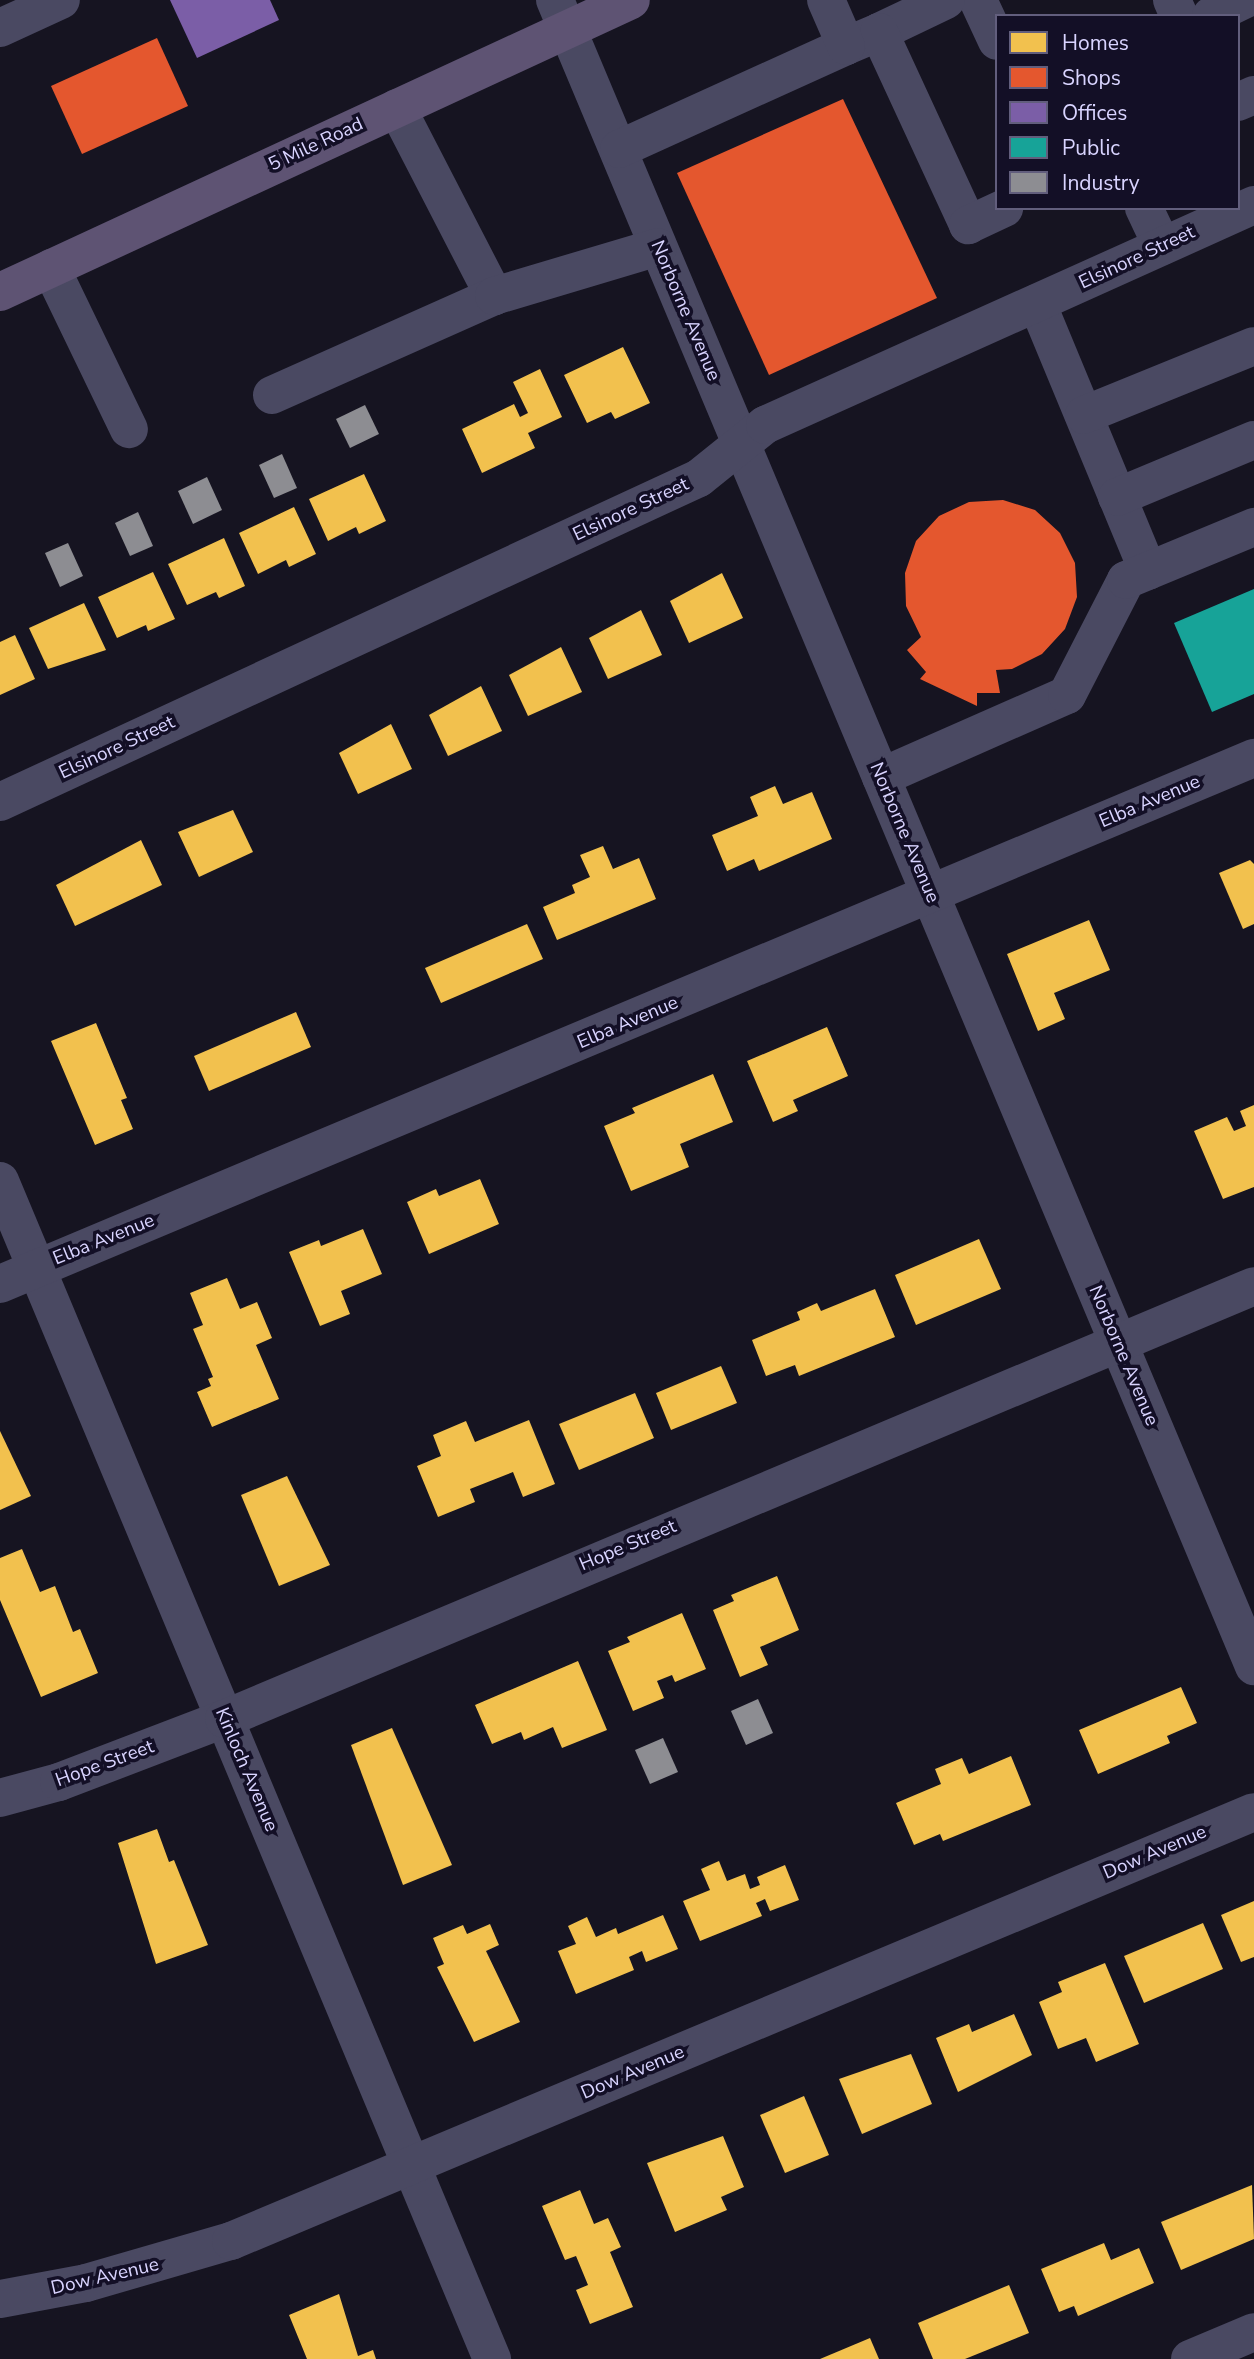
<!DOCTYPE html>
<html>
<head>
<meta charset="utf-8">
<style>
  body { margin:0 }
  #map { position:relative; width:1254px; height:2359px; overflow:hidden; background:#161421; font-family:"Nunito Sans",sans-serif }
  div>[style] { position:absolute }
  [style*='--x'] { left:calc(var(--x)*1px); top:calc(var(--y)*1px); width:calc(var(--w)*1px); rotate:calc(var(--a)*1deg) }
  .homes>* { inset:0; background:#f2c14e }
  .shops>* { inset:0; background:#e4572e }
  .offices>* { inset:0; background:#7b5ea7 }
  .public>* { inset:0; background:#17a398 }
  .industry>* { inset:0; background:#8d8d92 }
  .minor>* { height:38px; margin:-19px; padding:0 19px; transform-origin:19px; border-radius:19px; background:#4a4962 }
  .major>* { height:38px; margin:-19px; padding:0 19px; transform-origin:19px; border-radius:19px; background:#5e5373 }
  span { translate:-50% -50%; white-space:nowrap; text-align:center; line-height:1.15; -webkit-text-stroke:7px #130f26; paint-order:stroke }
  .street-label { font-size:19px; color:#d9d4ff }
  .legend { position:absolute; left:995px; top:14px; width:245px; height:196px; box-sizing:border-box; background:#130f26; border:2px solid #625e7d; margin:0; padding:9px 12px; list-style:none; font-size:21px; color:#d9d4ff }
  .legend li { display:flex; align-items:center; gap:14px; height:35px }
  .legend b { width:35px; border:2px solid #625e7d }
</style>
</head>
<body>
<div id="map">
  <div class="homes">
    <div style="clip-path:polygon(623px 347px,650px 403px,615px 419px,611px 412px,587px 423px,564px 375px)"></div>
    <div style="clip-path:polygon(540px 369px,562px 417px,528px 433px,535px 448px,482px 473px,462px 429px,514px 404px,520px 417px,528px 413px,513px 382px)"></div>
    <div style="clip-path:polygon(364px 474px,386px 521px,359px 534px,356px 527px,328px 541px,309px 499px)"></div>
    <div style="clip-path:polygon(294px 507px,316px 554px,289px 567px,286px 560px,258px 574px,239px 533px)"></div>
    <div style="clip-path:polygon(224px 538px,245px 586px,219px 598px,216px 592px,187px 605px,168px 564px)"></div>
    <div style="clip-path:polygon(153px 572px,175px 619px,148px 631px,146px 625px,117px 638px,98px 597px)"></div>
    <div style="clip-path:polygon(722px 573px,743px 618px,689px 643px,670px 601px)"></div>
    <div style="clip-path:polygon(84px 603px,106px 650px,48px 669px,29px 628px)"></div>
    <div style="clip-path:polygon(641px 610px,662px 655px,608px 679px,589px 638px)"></div>
    <div style="clip-path:polygon(15px 635px,35px 679px,0 695px,0 642px)"></div>
    <div style="clip-path:polygon(561px 647px,582px 692px,528px 716px,509px 675px)"></div>
    <div style="clip-path:polygon(481px 686px,502px 731px,448px 756px,429px 715px)"></div>
    <div style="clip-path:polygon(391px 724px,412px 769px,358px 794px,339px 753px)"></div>
    <div style="clip-path:polygon(775px 786px,783px 804px,812px 792px,832px 839px,759px 871px,754px 859px,727px 871px,712px 835px,758px 816px,750px 797px)"></div>
    <div style="clip-path:polygon(233px 810px,253px 852px,199px 877px,178px 832px)"></div>
    <div style="clip-path:polygon(141px 840px,162px 885px,75px 926px,56px 885px)"></div>
    <div style="clip-path:polygon(603px 846px,613px 869px,639px 858px,656px 899px,557px 940px,543px 907px,575px 893px,572px 885px,590px 877px,580px 855px)"></div>
    <div style="clip-path:polygon(1250px 860px,1254px 864px,1254px 924px,1243px 929px,1219px 873px)"></div>
    <div style="clip-path:polygon(1089px 920px,1110px 970px,1054px 993px,1065px 1019px,1038px 1031px,1007px 954px)"></div>
    <div style="clip-path:polygon(527px 924px,543px 959px,441px 1003px,425px 968px)"></div>
    <div style="clip-path:polygon(296px 1012px,311px 1047px,209px 1091px,194px 1056px)"></div>
    <div style="clip-path:polygon(96px 1023px,127px 1098px,121px 1100px,133px 1129px,95px 1145px,51px 1041px)"></div>
    <div style="clip-path:polygon(827px 1027px,848px 1076px,793px 1100px,798px 1111px,773px 1122px,747px 1061px)"></div>
    <div style="clip-path:polygon(713px 1074px,733px 1122px,680px 1144px,689px 1167px,631px 1191px,604px 1126px,635px 1113px,632px 1108px)"></div>
    <div style="clip-path:polygon(1254px 1105px,1254px 1187px,1223px 1199px,1194px 1131px,1227px 1117px,1234px 1131px,1246px 1126px,1240px 1111px)"></div>
    <div style="clip-path:polygon(480px 1179px,499px 1224px,429px 1254px,407px 1202px,436px 1189px,439px 1196px)"></div>
    <div style="clip-path:polygon(363px 1229px,382px 1274px,341px 1291px,350px 1314px,320px 1326px,289px 1252px,319px 1240px,321px 1246px)"></div>
    <div style="clip-path:polygon(979px 1239px,1001px 1289px,916px 1325px,895px 1275px)"></div>
    <div style="clip-path:polygon(227px 1278px,240px 1309px,257px 1302px,272px 1338px,256px 1345px,279px 1399px,212px 1427px,197px 1392px,211px 1386px,208px 1379px,213px 1377px,193px 1329px,203px 1325px,190px 1293px)"></div>
    <div style="clip-path:polygon(875px 1289px,895px 1337px,799px 1376px,795px 1365px,766px 1376px,752px 1340px,800px 1320px,797px 1312px,817px 1303px,821px 1311px)"></div>
    <div style="clip-path:polygon(721px 1366px,737px 1403px,671px 1430px,656px 1393px)"></div>
    <div style="clip-path:polygon(635px 1393px,654px 1438px,579px 1470px,559px 1424px)"></div>
    <div style="clip-path:polygon(529px 1420px,555px 1484px,523px 1497px,513px 1472px,470px 1489px,475px 1502px,438px 1517px,417px 1466px,441px 1456px,433px 1435px,466px 1421px,475px 1442px)"></div>
    <div style="clip-path:polygon(0 1431px,31px 1496px,0 1510px)"></div>
    <div style="clip-path:polygon(287px 1476px,330px 1565px,279px 1586px,241px 1495px)"></div>
    <div style="clip-path:polygon(22px 1549px,40px 1592px,55px 1586px,73px 1632px,80px 1629px,98px 1673px,41px 1697px,0 1600px,0 1558px)"></div>
    <div style="clip-path:polygon(777px 1576px,799px 1630px,760px 1647px,768px 1665px,740px 1677px,713px 1610px,734px 1601px,731px 1595px)"></div>
    <div style="clip-path:polygon(682px 1613px,706px 1669px,675px 1682px,672px 1675px,657px 1681px,664px 1698px,633px 1711px,608px 1651px,630px 1642px,627px 1637px)"></div>
    <div style="clip-path:polygon(578px 1661px,607px 1730px,562px 1748px,553px 1727px,524px 1740px,521px 1732px,492px 1744px,475px 1705px)"></div>
    <div style="clip-path:polygon(1181px 1687px,1197px 1723px,1167px 1736px,1170px 1743px,1098px 1774px,1079px 1730px)"></div>
    <div style="clip-path:polygon(392px 1728px,452px 1865px,403px 1885px,351px 1745px)"></div>
    <div style="clip-path:polygon(1011px 1756px,1031px 1805px,943px 1841px,940px 1834px,914px 1845px,896px 1803px,941px 1784px,935px 1769px,962px 1758px,969px 1774px)"></div>
    <div style="clip-path:polygon(157px 1829px,169px 1862px,174px 1860px,208px 1945px,156px 1964px,118px 1843px)"></div>
    <div style="clip-path:polygon(719px 1861px,727px 1881px,745px 1874px,750px 1889px,760px 1885px,757px 1877px,785px 1865px,799px 1900px,770px 1911px,765px 1899px,756px 1903px,762px 1916px,700px 1941px,683px 1901px,710px 1890px,701px 1869px)"></div>
    <div style="clip-path:polygon(1254px 1901px,1254px 1957px,1241px 1962px,1221px 1915px)"></div>
    <div style="clip-path:polygon(663px 1915px,678px 1949px,646px 1962px,642px 1951px,629px 1957px,634px 1970px,576px 1994px,558px 1951px,576px 1944px,568px 1926px,587px 1917px,596px 1937px,616px 1928px,618px 1934px)"></div>
    <div style="clip-path:polygon(1203px 1923px,1223px 1969px,1144px 2003px,1124px 1956px)"></div>
    <div style="clip-path:polygon(490px 1924px,499px 1945px,486px 1951px,520px 2022px,474px 2042px,437px 1967px,444px 1964px,433px 1938px,463px 1925px,467px 1934px)"></div>
    <div style="clip-path:polygon(1105px 1963px,1139px 2044px,1096px 2062px,1086px 2038px,1058px 2049px,1039px 2002px,1062px 1992px,1058px 1982px)"></div>
    <div style="clip-path:polygon(1014px 2014px,1032px 2055px,958px 2092px,936px 2038px,969px 2024px,972px 2032px)"></div>
    <div style="clip-path:polygon(911px 2054px,932px 2104px,862px 2134px,839px 2079px)"></div>
    <div style="clip-path:polygon(804px 2096px,829px 2155px,785px 2173px,760px 2115px)"></div>
    <div style="clip-path:polygon(723px 2136px,744px 2187px,721px 2197px,727px 2210px,675px 2232px,647px 2163px)"></div>
    <div style="clip-path:polygon(1252px 2185px,1254px 2239px,1181px 2270px,1161px 2222px)"></div>
    <div style="clip-path:polygon(580px 2190px,594px 2224px,608px 2218px,621px 2247px,610px 2252px,633px 2307px,590px 2324px,576px 2290px,588px 2285px,576px 2256px,565px 2260px,542px 2206px)"></div>
    <div style="clip-path:polygon(1104px 2243px,1111px 2260px,1139px 2248px,1154px 2283px,1078px 2316px,1074px 2306px,1059px 2312px,1041px 2269px)"></div>
    <div style="clip-path:polygon(1009px 2285px,1029px 2333px,965px 2359px,933px 2359px,918px 2323px)"></div>
    <div style="clip-path:polygon(339px 2294px,358px 2356px,373px 2350px,376px 2359px,307px 2359px,289px 2315px)"></div>
    <div style="clip-path:polygon(870px 2338px,879px 2359px,820px 2359px)"></div>
  </div>
  <div class="shops">
    <div style="clip-path:polygon(157px 38px,188px 106px,82px 154px,51px 86px)"></div>
    <div style="clip-path:polygon(843px 99px,937px 298px,769px 375px,677px 173px)"></div>
    <div style="clip-path:polygon(1003px 500px,1035px 510px,1060px 533px,1075px 563px,1077px 597px,1065px 629px,1042px 654px,1012px 669px,996px 670px,1000px 693px,977px 693px,977px 706px,920px 679px,926px 672px,907px 650px,921px 637px,906px 606px,905px 573px,916px 541px,939px 516px,969px 502px)"></div>
  </div>
  <div class="offices">
    <div style="clip-path:polygon(170px 0,270px 0,279px 20px,197px 58px)"></div>
  </div>
  <div class="public">
    <div style="clip-path:polygon(1254px 589px,1254px 694px,1212px 712px,1174px 623px)"></div>
  </div>
  <div class="industry">
    <div style="clip-path:polygon(365px 405px,379px 434px,350px 448px,336px 419px)"></div>
    <div style="clip-path:polygon(282px 454px,297px 488px,274px 498px,259px 465px)"></div>
    <div style="clip-path:polygon(207px 477px,222px 510px,193px 524px,178px 491px)"></div>
    <div style="clip-path:polygon(138px 512px,153px 546px,130px 556px,115px 523px)"></div>
    <div style="clip-path:polygon(68px 543px,83px 576px,60px 587px,45px 553px)"></div>
    <div style="clip-path:polygon(758px 1699px,773px 1733px,746px 1745px,731px 1711px)"></div>
    <div style="clip-path:polygon(663px 1738px,678px 1772px,650px 1784px,635px 1750px)"></div>
  </div>
  <div class="minor">
    <div style="--x:555;--y:0;--w:1807;--a:67.24"></div>
    <div style="--x:978;--y:0;--w:45;--a:65.1"></div>
    <div style="--x:1172;--y:0;--w:17;--a:66"></div>
    <div style="--x:1211;--y:16;--w:37;--a:-26"></div>
    <div style="--x:0;--y:28;--w:67;--a:-24.7"></div>
    <div style="--x:879;--y:32;--w:74;--a:-25.5"></div>
    <div style="--x:846;--y:46;--w:36;--a:-23"></div>
    <div style="--x:879;--y:32;--w:213;--a:65.2"></div>
    <div style="--x:968;--y:225;--w:40;--a:-25"></div>
    <div style="--x:1238;--y:102;--w:17;--a:-24"></div>
    <div style="--x:397;--y:108;--w:212;--a:62.7"></div>
    <div style="--x:619;--y:149;--w:249;--a:-24.4"></div>
    <div style="--x:846;--y:46;--w:50;--a:-113.5"></div>
    <div style="--x:1144;--y:208;--w:42;--a:64.7"></div>
    <div style="--x:51;--y:268;--w:179;--a:64.2"></div>
    <div style="--x:1037;--y:303;--w:290;--a:67.5"></div>
    <div style="--x:272;--y:395;--w:243;--a:-24"></div>
    <div style="--x:494;--y:296;--w:171;--a:-16.6"></div>
    <div style="--x:1084;--y:415;--w:183;--a:-22.1"></div>
    <div style="--x:1117;--y:497;--w:148;--a:-22.6"></div>
    <div style="--x:881;--y:777;--w:203;--a:-23.8"></div>
    <div style="--x:1067;--y:695;--w:129;--a:-62.8"></div>
    <div style="--x:1126;--y:580;--w:139;--a:-22.5"></div>
    <div style="--x:0;--y:802;--w:770;--a:-24.87"></div>
    <div style="--x:699;--y:478;--w:85;--a:-38.8"></div>
    <div style="--x:765;--y:425;--w:536;--a:-24.22"></div>
    <div style="--x:0;--y:1181;--w:1277;--a:67.33"></div>
    <div style="--x:0;--y:1284;--w:1360;--a:-22.76"></div>
    <div style="--x:0;--y:1798;--w:61;--a:-15.2"></div>
    <div style="--x:59;--y:1782;--w:177;--a:-20.9"></div>
    <div style="--x:224;--y:1719;--w:1117;--a:-22.8"></div>
    <div style="--x:0;--y:2299;--w:87;--a:-10.5"></div>
    <div style="--x:86;--y:2283;--w:151;--a:-16.2"></div>
    <div style="--x:231;--y:2241;--w:1109;--a:-22.75"></div>
    <div style="--x:1190;--y:2359;--w:69;--a:-22.9"></div>
  </div>
  <div class="major">
    <div style="--x:0;--y:292;--w:695;--a:-24.83"></div>
  </div>
  <div class="street-label">
    <span style="left:316px;top:145px;rotate:-25deg">5 Mile Road</span>
    <span style="left:1137px;top:258px;rotate:-25deg">Elsinore Street</span>
    <span style="left:685px;top:311px;rotate:67deg">Norborne Avenue</span>
    <span style="left:631px;top:510px;rotate:-25deg">Elsinore Street</span>
    <span style="left:117px;top:748px;rotate:-25deg">Elsinore Street</span>
    <span style="left:1150px;top:802px;rotate:-23deg">Elba Avenue</span>
    <span style="left:904px;top:833px;rotate:67deg">Norborne Avenue</span>
    <span style="left:628px;top:1023px;rotate:-23deg">Elba Avenue</span>
    <span style="left:104px;top:1240px;rotate:-22deg">Elba Avenue</span>
    <span style="left:1123px;top:1356px;rotate:67deg">Norborne Avenue</span>
    <span style="left:628px;top:1546px;rotate:-23deg">Hope Street</span>
    <span style="left:105px;top:1764px;rotate:-20deg">Hope Street</span>
    <span style="left:246px;top:1770px;rotate:67deg">Kinloch Avenue</span>
    <span style="left:1155px;top:1853px;rotate:-23deg">Dow Avenue</span>
    <span style="left:633px;top:2073px;rotate:-23deg">Dow Avenue</span>
    <span style="left:105px;top:2277px;rotate:-13deg">Dow Avenue</span>
  </div>
  <ul class="legend">
  <li><b style="height:19px;background:#f2c14e"></b>Homes</li>
  <li><b style="height:19px;background:#e4572e"></b>Shops</li>
  <li><b style="height:19px;background:#7b5ea7"></b>Offices</li>
  <li><b style="height:19px;background:#17a398"></b>Public</li>
  <li><b style="height:19px;background:#8d8d92"></b>Industry</li>
  </ul>
</div>
</body>
</html>
